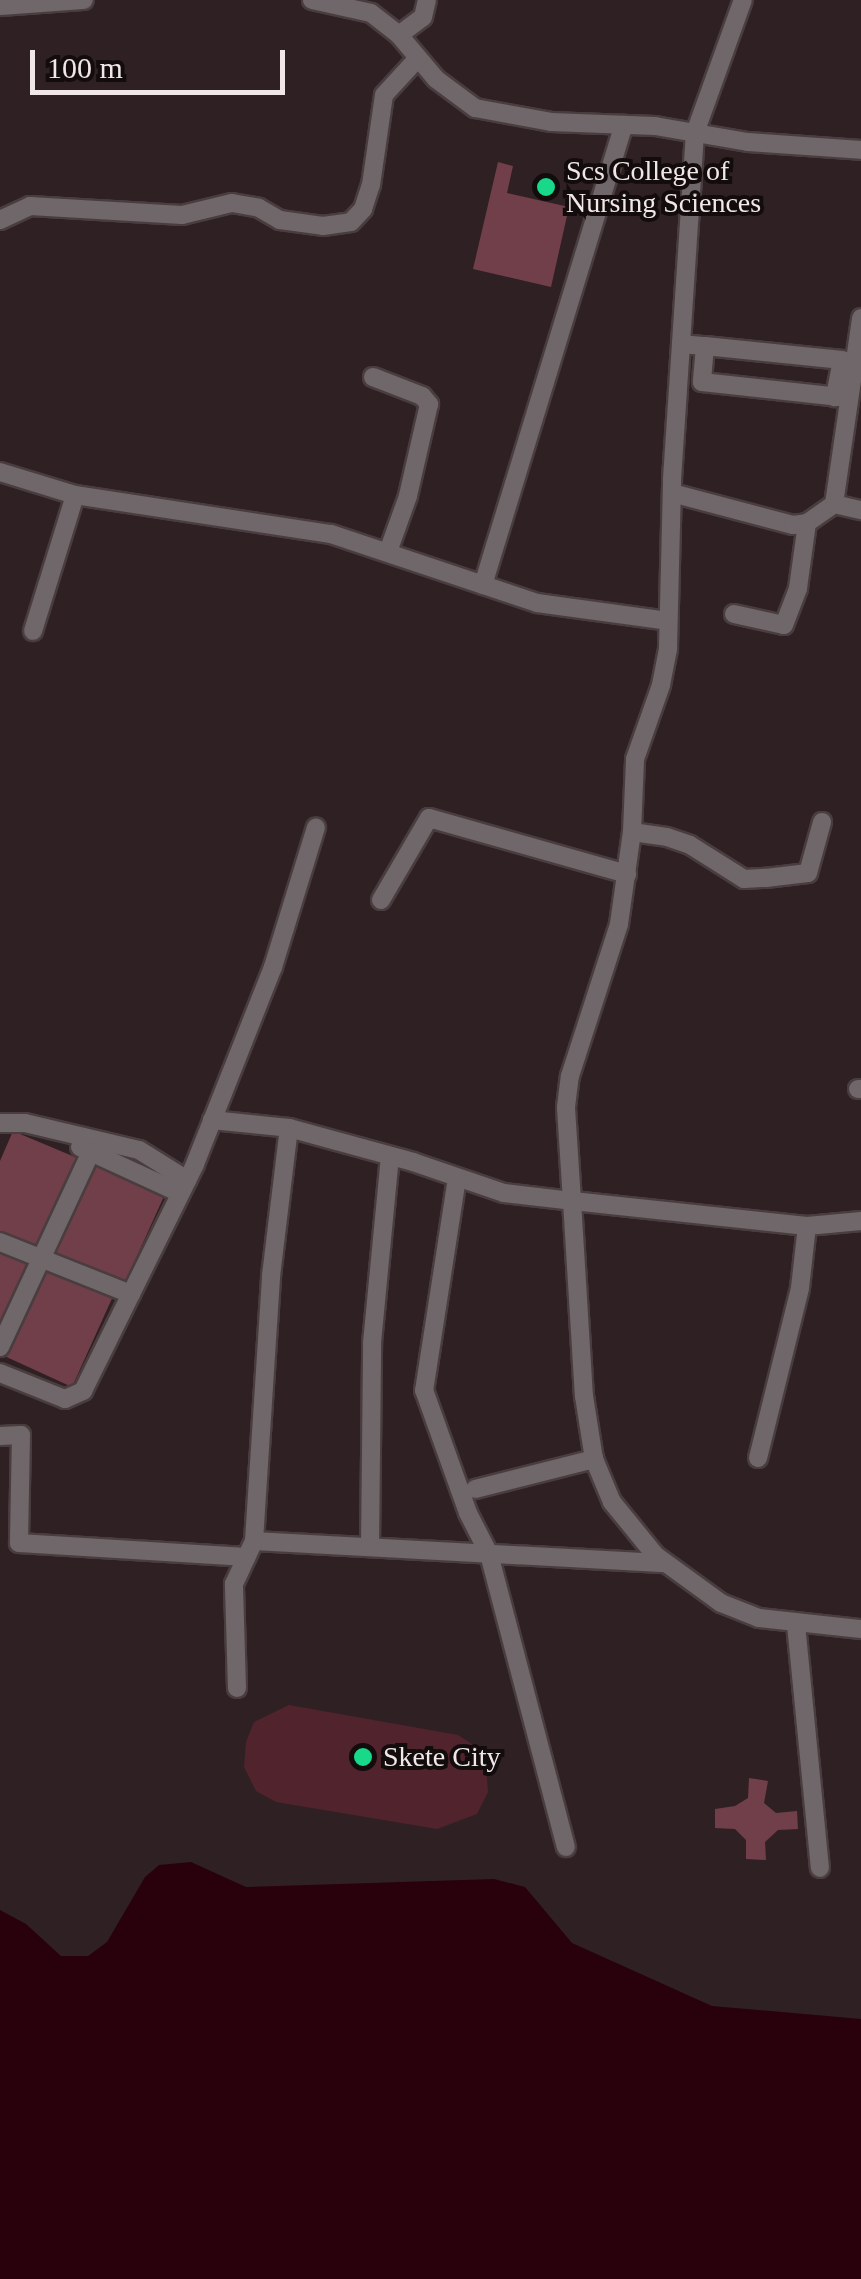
<!DOCTYPE html>
<html>
<head>
<meta charset="utf-8">
<style>
  body { margin:0 }
  #map { position:relative; width:861px; height:2279px; overflow:hidden; background:#2f2123; font-family:Georgia,serif }
  div>[style] { position:absolute }
  [style*='--x'] { left:calc(var(--x)*1px); top:calc(var(--y)*1px); width:calc(var(--w)*1px); rotate:calc(var(--a)*1deg) }
  .green>* { inset:0; background:#51232d }
  .water>* { inset:0; background:#29010c }
  .building>* { inset:0; background:#713f49 }
  .roads { filter:drop-shadow(2px 0 #4a3d3f) drop-shadow(-2px 0 #4a3d3f) drop-shadow(0 2px #4a3d3f) drop-shadow(0 -2px #4a3d3f) }
  .minor>* { height:18px; margin:-9px; padding:0 9px; transform-origin:9px; border-radius:9px; background:#6f6769 }
  .dots>* { width:28px; height:28px; translate:-50% -50%; box-sizing:border-box; border:5px solid #130c0d; border-radius:50% }
  span { translate:-50% -50%; white-space:nowrap; text-align:center; line-height:1.15; -webkit-text-stroke:8px #130c0d; paint-order:stroke }
  .poi-label { font-size:28px; color:#f1e7e8 }
  .left { translate:0 -50%; text-align:left }
  .scale { position:absolute; left:30px; top:50px; width:255px; height:45px; box-sizing:border-box; border:5px solid #f1e7e8; border-top:0; padding-left:12px; font-size:30px; line-height:35px; white-space:nowrap; color:#f1e7e8; -webkit-text-stroke:8px #130c0d; paint-order:stroke }
</style>
</head>
<body>
<div id="map">
  <div class="green">
    <div style="clip-path:polygon(289px 1705px,458px 1735px,475px 1746px,486px 1768px,488px 1792px,477px 1814px,437px 1829px,276px 1802px,256px 1791px,244px 1767px,246px 1742px,254px 1722px)"></div>
  </div>
  <div class="water">
    <div style="clip-path:polygon(191px 1862px,246px 1887px,494px 1879px,525px 1887px,572px 1943px,712px 2006px,861px 2019px,861px 2279px,0 2279px,0 1910px,26px 1924px,61px 1956px,88px 1956px,107px 1942px,145px 1877px,159px 1865px)"></div>
  </div>
  <div class="building">
    <div style="clip-path:polygon(498px 162px,513px 166px,507px 193px,569px 207px,551px 287px,473px 269px)"></div>
    <div style="clip-path:polygon(13px 1131px,82px 1160px,42px 1251px,0 1232px,0 1161px)"></div>
    <div style="clip-path:polygon(94px 1161px,165px 1194px,123px 1287px,52px 1254px)"></div>
    <div style="clip-path:polygon(0 1248px,28px 1261px,0 1323px)"></div>
    <div style="clip-path:polygon(42px 1262px,114px 1294px,72px 1387px,0 1354px)"></div>
    <div style="clip-path:polygon(749px 1778px,768px 1781px,764px 1803px,776px 1813px,797px 1811px,798px 1829px,778px 1830px,765px 1842px,766px 1860px,746px 1859px,746px 1840px,735px 1829px,715px 1828px,715px 1809px,735px 1806px,748px 1798px)"></div>
  </div>
  <div class="roads">
    <div class="minor">
      <div style="--x:312;--y:0;--w:60;--a:12.4"></div>
      <div style="--x:371;--y:13;--w:36;--a:38"></div>
      <div style="--x:399;--y:35;--w:57;--a:49.9"></div>
      <div style="--x:436;--y:79;--w:49;--a:36.6"></div>
      <div style="--x:475;--y:108;--w:77;--a:10.4"></div>
      <div style="--x:551;--y:122;--w:104;--a:2.2"></div>
      <div style="--x:655;--y:126;--w:94;--a:9.8"></div>
      <div style="--x:748;--y:142;--w:113;--a:4"></div>
      <div style="--x:0;--y:6;--w:84;--a:-4.1"></div>
      <div style="--x:399;--y:35;--w:30;--a:-37"></div>
      <div style="--x:423;--y:17;--w:17;--a:-77"></div>
      <div style="--x:0;--y:220;--w:33;--a:-25"></div>
      <div style="--x:30;--y:206;--w:152;--a:3.4"></div>
      <div style="--x:182;--y:215;--w:51;--a:-13.5"></div>
      <div style="--x:232;--y:203;--w:27;--a:10"></div>
      <div style="--x:259;--y:208;--w:24;--a:30"></div>
      <div style="--x:280;--y:220;--w:43;--a:7.9"></div>
      <div style="--x:323;--y:226;--w:28;--a:-8"></div>
      <div style="--x:351;--y:222;--w:18;--a:-47"></div>
      <div style="--x:363;--y:209;--w:25;--a:-72"></div>
      <div style="--x:371;--y:185;--w:91;--a:-81.8"></div>
      <div style="--x:384;--y:95;--w:50;--a:-47.4"></div>
      <div style="--x:681;--y:344;--w:24;--a:5"></div>
      <div style="--x:705;--y:346;--w:36;--a:95"></div>
      <div style="--x:702;--y:382;--w:148;--a:6.2"></div>
      <div style="--x:705;--y:346;--w:138;--a:5.8"></div>
      <div style="--x:842;--y:360;--w:38;--a:101"></div>
      <div style="--x:373;--y:377;--w:53;--a:21.2"></div>
      <div style="--x:422;--y:396;--w:11;--a:49"></div>
      <div style="--x:429;--y:404;--w:94;--a:102.9"></div>
      <div style="--x:408;--y:496;--w:59;--a:109.7"></div>
      <div style="--x:0;--y:472;--w:78;--a:17"></div>
      <div style="--x:75;--y:495;--w:259;--a:8.7"></div>
      <div style="--x:331;--y:534;--w:217;--a:18.5"></div>
      <div style="--x:537;--y:603;--w:132;--a:7.8"></div>
      <div style="--x:672;--y:493;--w:125;--a:14.8"></div>
      <div style="--x:793;--y:525;--w:14;--a:-8"></div>
      <div style="--x:807;--y:523;--w:33;--a:-35"></div>
      <div style="--x:834;--y:504;--w:188;--a:-81.7"></div>
      <div style="--x:834;--y:504;--w:28;--a:13"></div>
      <div style="--x:483;--y:585;--w:481;--a:-73"></div>
      <div style="--x:734;--y:614;--w:51;--a:12.4"></div>
      <div style="--x:784;--y:625;--w:40;--a:-69"></div>
      <div style="--x:798;--y:588;--w:66;--a:-82.1"></div>
      <div style="--x:33;--y:631;--w:142;--a:-72.8"></div>
      <div style="--x:632;--y:832;--w:35;--a:8"></div>
      <div style="--x:667;--y:837;--w:24;--a:19"></div>
      <div style="--x:690;--y:845;--w:64;--a:32.2"></div>
      <div style="--x:744;--y:879;--w:22;--a:-3"></div>
      <div style="--x:766;--y:878;--w:42;--a:-6.8"></div>
      <div style="--x:808;--y:873;--w:53;--a:-74.6"></div>
      <div style="--x:381;--y:900;--w:95;--a:-59.7"></div>
      <div style="--x:429;--y:818;--w:206;--a:15.8"></div>
      <div style="--x:858;--y:1089;--w:3;--a:0"></div>
      <div style="--x:212;--y:1120;--w:77;--a:5.9"></div>
      <div style="--x:289;--y:1128;--w:129;--a:15.3"></div>
      <div style="--x:413;--y:1162;--w:96;--a:18.8"></div>
      <div style="--x:504;--y:1193;--w:68;--a:6.7"></div>
      <div style="--x:572;--y:1201;--w:94;--a:-93.7"></div>
      <div style="--x:566;--y:1107;--w:31;--a:-83"></div>
      <div style="--x:570;--y:1076;--w:160;--a:-72.1"></div>
      <div style="--x:619;--y:924;--w:93;--a:-82"></div>
      <div style="--x:632;--y:832;--w:73;--a:-87.6"></div>
      <div style="--x:635;--y:759;--w:78;--a:-70.6"></div>
      <div style="--x:661;--y:685;--w:38;--a:-79"></div>
      <div style="--x:668;--y:648;--w:169;--a:-88.6"></div>
      <div style="--x:672;--y:479;--w:347;--a:-86.2"></div>
      <div style="--x:695;--y:133;--w:141;--a:-70.2"></div>
      <div style="--x:0;--y:1123;--w:25;--a:0"></div>
      <div style="--x:25;--y:1123;--w:117;--a:13.3"></div>
      <div style="--x:139;--y:1150;--w:57;--a:32"></div>
      <div style="--x:80;--y:1147;--w:110;--a:24.7"></div>
      <div style="--x:457;--y:1178;--w:215;--a:98.8"></div>
      <div style="--x:424;--y:1390;--w:131;--a:70.3"></div>
      <div style="--x:468;--y:1513;--w:46;--a:62.9"></div>
      <div style="--x:489;--y:1554;--w:303;--a:75.3"></div>
      <div style="--x:861;--y:1221;--w:54;--a:174.7"></div>
      <div style="--x:807;--y:1226;--w:236;--a:-173.9"></div>
      <div style="--x:572;--y:1201;--w:195;--a:86.5"></div>
      <div style="--x:584;--y:1396;--w:64;--a:81"></div>
      <div style="--x:594;--y:1459;--w:47;--a:67.3"></div>
      <div style="--x:612;--y:1502;--w:68;--a:50.9"></div>
      <div style="--x:655;--y:1555;--w:82;--a:36"></div>
      <div style="--x:721;--y:1603;--w:41;--a:21.5"></div>
      <div style="--x:759;--y:1618;--w:103;--a:6.2"></div>
      <div style="--x:0;--y:1242;--w:141;--a:21.7"></div>
      <div style="--x:0;--y:1347;--w:215;--a:-65"></div>
      <div style="--x:0;--y:1373;--w:70;--a:21.8"></div>
      <div style="--x:65;--y:1399;--w:20;--a:-24"></div>
      <div style="--x:83;--y:1391;--w:253;--a:-63.7"></div>
      <div style="--x:195;--y:1164;--w:212;--a:-68.4"></div>
      <div style="--x:273;--y:967;--w:146;--a:-72.9"></div>
      <div style="--x:0;--y:1436;--w:21;--a:-3"></div>
      <div style="--x:21;--y:1435;--w:108;--a:91.1"></div>
      <div style="--x:19;--y:1543;--w:228;--a:3.5"></div>
      <div style="--x:758;--y:1458;--w:175;--a:-76.1"></div>
      <div style="--x:800;--y:1288;--w:62;--a:-83.6"></div>
      <div style="--x:475;--y:1489;--w:123;--a:-14.1"></div>
      <div style="--x:254;--y:1541;--w:412;--a:3.1"></div>
      <div style="--x:370;--y:1547;--w:204;--a:-89.4"></div>
      <div style="--x:372;--y:1343;--w:188;--a:-84.5"></div>
      <div style="--x:796;--y:1624;--w:245;--a:84.4"></div>
      <div style="--x:237;--y:1688;--w:104;--a:-91.7"></div>
      <div style="--x:234;--y:1584;--w:47;--a:-65.1"></div>
      <div style="--x:254;--y:1541;--w:266;--a:-86.3"></div>
      <div style="--x:271;--y:1276;--w:149;--a:-83.1"></div>
    </div>
  </div>
  <div class="dots">
    <div style="left:546px;top:187px;background:#17d989"></div>
    <div style="left:363px;top:1757px;background:#17d989"></div>
  </div>
  <div class="poi-label">
    <span class="left" style="left:566px;top:187px">Scs College of<br>Nursing Sciences</span>
    <span class="left" style="left:383px;top:1757px">Skete City</span>
  </div>
  <div class="scale">100 m</div>
</div>
</body>
</html>
